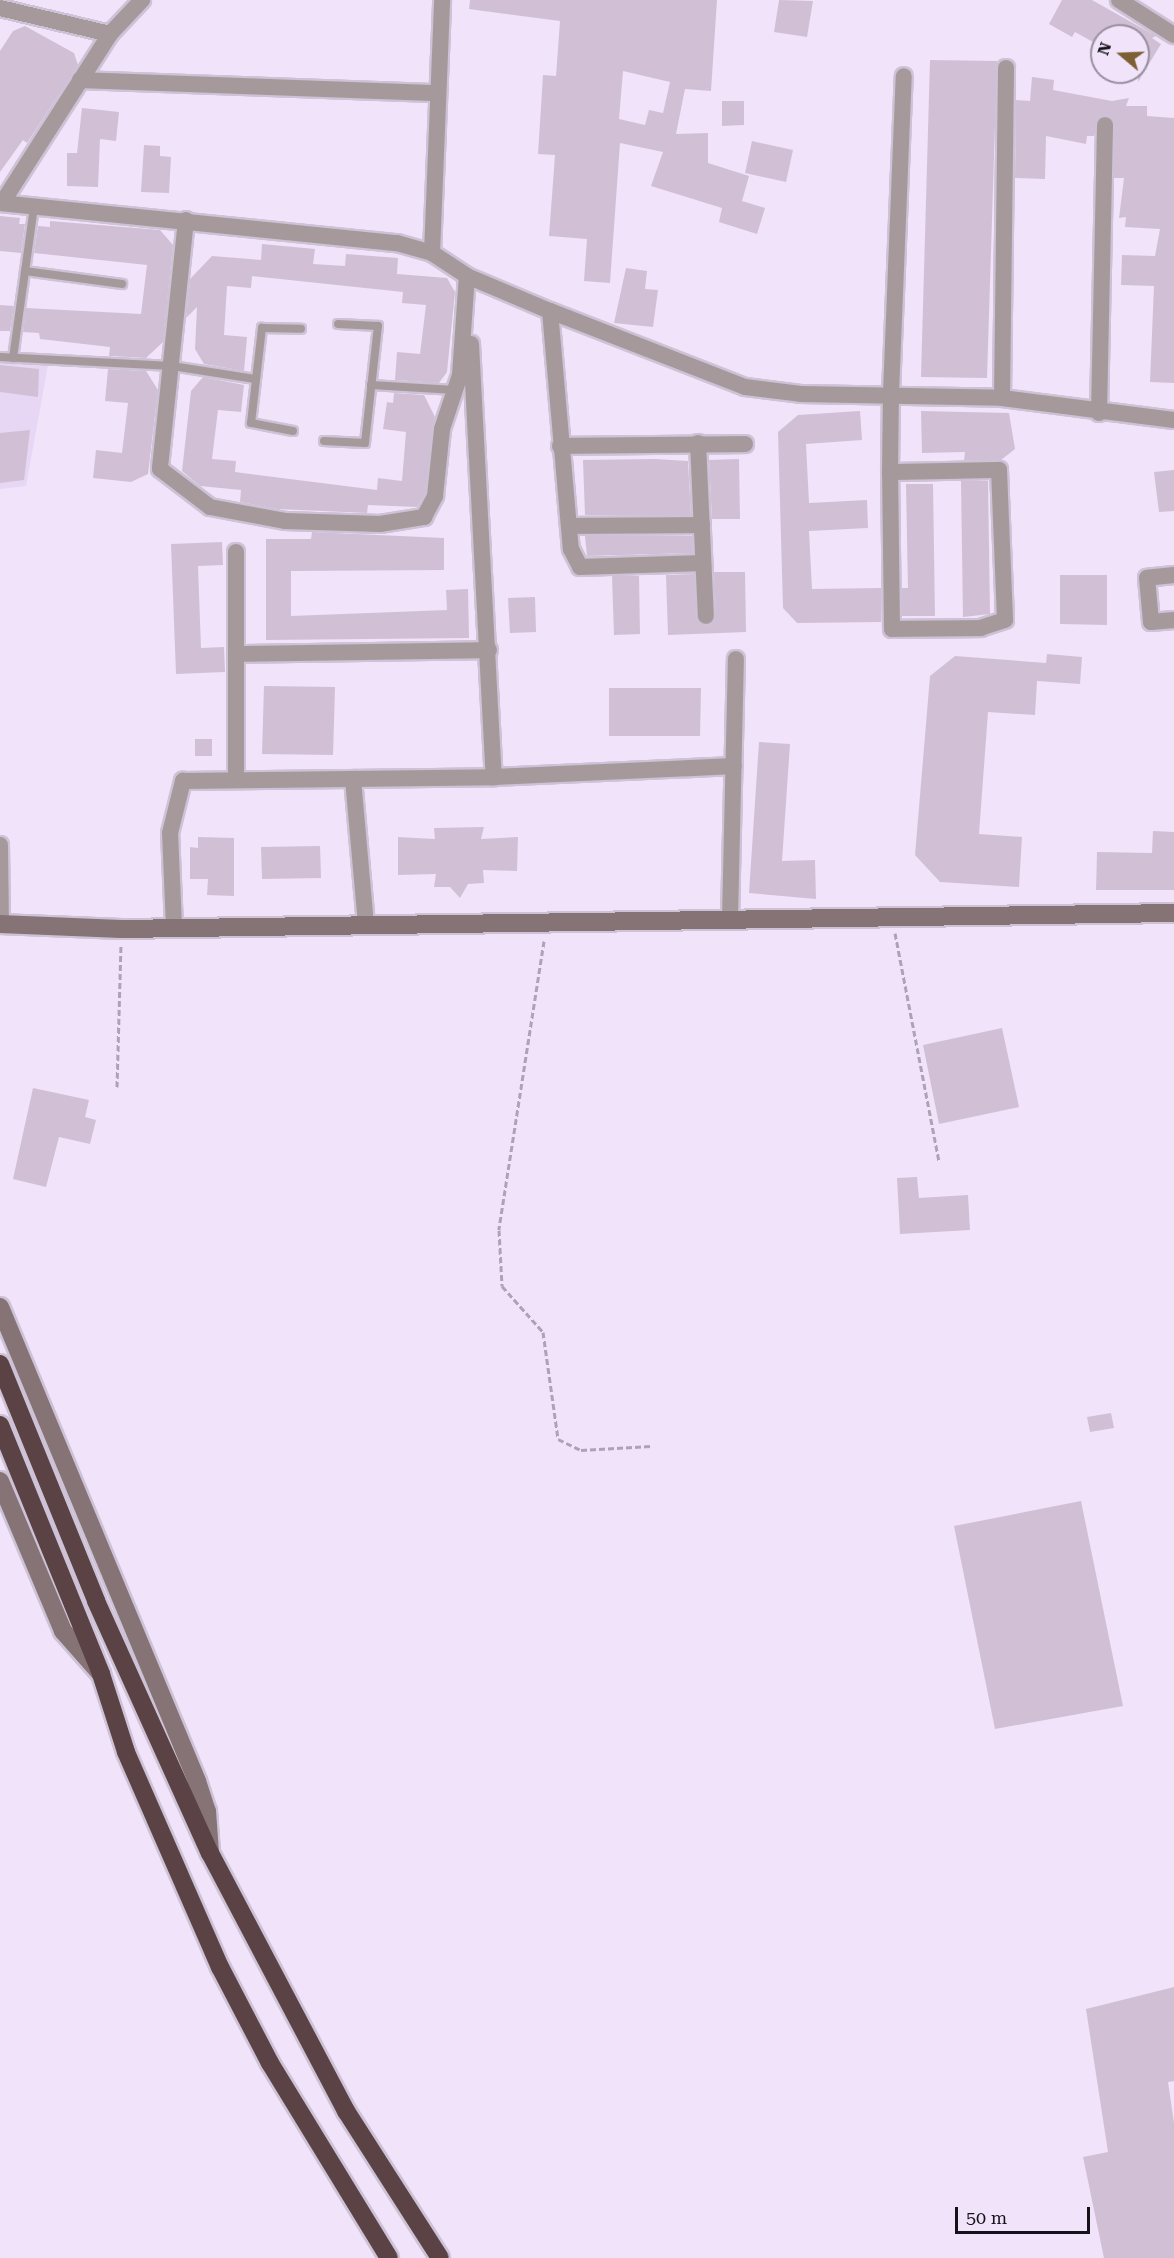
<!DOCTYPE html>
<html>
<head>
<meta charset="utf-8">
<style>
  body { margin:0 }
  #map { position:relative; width:1174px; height:2258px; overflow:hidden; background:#f0e3fa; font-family:"Roboto Serif",serif }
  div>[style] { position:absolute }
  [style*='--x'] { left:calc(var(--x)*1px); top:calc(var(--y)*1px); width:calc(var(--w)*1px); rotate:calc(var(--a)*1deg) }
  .built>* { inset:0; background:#e7d6f4 }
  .building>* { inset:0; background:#d1c0d5 }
  .path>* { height:3px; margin-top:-1.5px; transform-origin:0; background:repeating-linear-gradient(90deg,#ada3b5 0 6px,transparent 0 9px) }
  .roads { filter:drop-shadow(2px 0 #cdc2d6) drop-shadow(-2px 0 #cdc2d6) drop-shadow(0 2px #cdc2d6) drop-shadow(0 -2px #cdc2d6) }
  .lane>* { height:8px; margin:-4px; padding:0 4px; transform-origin:4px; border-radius:4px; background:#a6999b }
  .street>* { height:16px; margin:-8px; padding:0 8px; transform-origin:8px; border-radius:8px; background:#a6999b }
  .secondary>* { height:18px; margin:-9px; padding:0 9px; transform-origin:9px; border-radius:9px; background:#867376 }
  .highway>* { height:18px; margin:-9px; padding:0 9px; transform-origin:9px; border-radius:9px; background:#5a4245 }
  span { translate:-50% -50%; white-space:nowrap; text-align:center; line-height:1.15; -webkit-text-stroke:6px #f0e3fa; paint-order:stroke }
  .north { position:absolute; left:1090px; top:24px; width:60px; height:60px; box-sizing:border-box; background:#f0e3fa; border:2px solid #998fa0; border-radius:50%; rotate:289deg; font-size:16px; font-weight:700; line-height:24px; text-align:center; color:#16121a }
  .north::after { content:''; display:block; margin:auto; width:21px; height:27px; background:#7c5f32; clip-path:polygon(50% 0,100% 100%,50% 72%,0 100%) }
  .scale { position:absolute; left:955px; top:2207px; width:135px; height:27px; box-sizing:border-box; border:3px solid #16121a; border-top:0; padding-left:8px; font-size:18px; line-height:21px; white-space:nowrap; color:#16121a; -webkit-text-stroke:4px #f0e3fa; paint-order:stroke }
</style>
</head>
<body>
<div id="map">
  <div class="built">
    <div style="clip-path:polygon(0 361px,48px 365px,26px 486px,0 489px)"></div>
  </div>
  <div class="building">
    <div style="clip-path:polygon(evenodd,470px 0,717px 0,711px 91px,685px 89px,676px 134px,708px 133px,708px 163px,749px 176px,742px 201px,765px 208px,757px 234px,719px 222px,722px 208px,651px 186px,663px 152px,620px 143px,610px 283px,584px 281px,587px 239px,549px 236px,555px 155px,538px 154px,543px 75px,556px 76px,560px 21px,469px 9px,470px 0,623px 71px,670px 82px,663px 113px,649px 110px,645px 125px,619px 119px,623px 71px)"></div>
    <div style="clip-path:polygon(779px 0,813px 1px,807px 37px,774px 32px)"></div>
    <div style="clip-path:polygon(1062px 0,1092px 0,1156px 36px,1152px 38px,1161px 44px,1138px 82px,1138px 36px,1102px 36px,1102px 47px,1075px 32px,1072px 37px,1049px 24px)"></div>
    <div style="clip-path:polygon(25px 26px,74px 53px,78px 65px,27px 143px,23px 140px,0 172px,0 51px,13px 31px)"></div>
    <div style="clip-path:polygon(930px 60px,997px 61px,987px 378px,921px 377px)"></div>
    <div style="clip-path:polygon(1032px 77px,1054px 80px,1053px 90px,1112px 101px,1129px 98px,1126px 106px,1147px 106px,1147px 116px,1174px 118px,1174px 383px,1150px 382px,1154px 286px,1121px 285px,1122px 255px,1155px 256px,1160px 229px,1125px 227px,1126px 217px,1119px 218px,1124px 178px,1114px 178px,1114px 119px,1099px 116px,1094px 136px,1087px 136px,1086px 144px,1046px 136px,1045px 179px,1015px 178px,1016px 100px,1030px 101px)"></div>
    <div style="clip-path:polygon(722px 101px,744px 101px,744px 125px,722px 126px)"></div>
    <div style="clip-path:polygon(82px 108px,119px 112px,116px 141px,100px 139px,98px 187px,67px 186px,67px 153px,77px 153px)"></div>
    <div style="clip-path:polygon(752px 141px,793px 150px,786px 182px,745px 173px)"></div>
    <div style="clip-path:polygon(144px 145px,160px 146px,160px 156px,171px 157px,169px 193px,141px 192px)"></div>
    <div style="clip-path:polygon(0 216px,20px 218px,19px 224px,25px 224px,21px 253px,0 251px)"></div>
    <div style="clip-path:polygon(50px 221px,160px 230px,173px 245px,163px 342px,146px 358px,109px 356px,110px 347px,40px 339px,39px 333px,23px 332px,26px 308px,141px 314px,147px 265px,34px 253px,38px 226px,50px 227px)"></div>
    <div style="clip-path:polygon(262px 244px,315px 249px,313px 264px,345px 266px,346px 254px,398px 258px,397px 274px,447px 278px,455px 292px,447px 372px,439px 383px,395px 380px,397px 352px,420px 354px,426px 305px,402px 303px,403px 292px,252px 276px,251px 288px,227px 286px,224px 335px,247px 337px,244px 371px,204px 364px,195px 349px,197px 307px,186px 318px,190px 279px,212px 256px,261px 260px)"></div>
    <div style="clip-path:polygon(626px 268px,647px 271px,645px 289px,658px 290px,653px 327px,614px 323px)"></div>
    <div style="clip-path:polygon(0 305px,14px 306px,10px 331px,0 331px)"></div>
    <div style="clip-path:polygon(0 365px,39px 369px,38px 397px,0 392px)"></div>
    <div style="clip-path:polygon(108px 369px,146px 371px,158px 390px,148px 474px,131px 482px,93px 478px,96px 450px,122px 453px,128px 403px,105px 401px)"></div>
    <div style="clip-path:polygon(203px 377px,244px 385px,241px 412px,218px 410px,212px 459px,236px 461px,235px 472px,377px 490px,378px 478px,402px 481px,406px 432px,383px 429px,387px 402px,393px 403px,394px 393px,424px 395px,435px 417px,425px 493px,417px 507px,368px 505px,367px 513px,277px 509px,240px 502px,241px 490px,200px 486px,182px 471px,191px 391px)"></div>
    <div style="clip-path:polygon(860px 411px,862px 440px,806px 444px,809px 503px,867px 500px,868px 528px,809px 531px,812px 589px,881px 588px,881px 622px,797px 623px,783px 608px,778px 432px,798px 415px)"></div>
    <div style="clip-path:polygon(921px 411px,1009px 413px,1015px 449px,1001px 460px,964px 460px,965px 452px,922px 453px)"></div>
    <div style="clip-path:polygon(30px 430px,24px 480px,0 483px,0 433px)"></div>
    <div style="clip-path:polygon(655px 459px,688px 461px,691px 515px,585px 515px,583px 460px)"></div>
    <div style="clip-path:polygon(739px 459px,740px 519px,712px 519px,709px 460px)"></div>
    <div style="clip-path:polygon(1174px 470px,1174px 511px,1159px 512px,1154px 472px)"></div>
    <div style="clip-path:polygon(988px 481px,990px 614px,963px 617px,961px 481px)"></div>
    <div style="clip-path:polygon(906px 484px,933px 484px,935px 616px,902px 616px,902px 588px,908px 588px)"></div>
    <div style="clip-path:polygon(312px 532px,444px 538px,444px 570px,291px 571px,291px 616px,447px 610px,446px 590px,468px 589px,469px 638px,266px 640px,266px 539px,311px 539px)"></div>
    <div style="clip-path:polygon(585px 536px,692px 536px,693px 553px,587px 556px)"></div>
    <div style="clip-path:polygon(222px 542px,223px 565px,198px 566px,201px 648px,224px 647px,225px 672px,176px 674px,171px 544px)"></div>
    <div style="clip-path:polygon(714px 572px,745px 572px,746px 632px,668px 635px,666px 575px,694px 574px,696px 617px,706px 626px,716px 616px)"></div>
    <div style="clip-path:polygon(1060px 575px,1107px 575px,1107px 625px,1060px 624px)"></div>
    <div style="clip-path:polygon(612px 576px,639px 576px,640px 634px,614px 635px)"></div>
    <div style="clip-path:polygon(535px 597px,536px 632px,510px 633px,508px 598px)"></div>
    <div style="clip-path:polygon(1047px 654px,1082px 657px,1080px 684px,1037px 681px,1035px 715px,988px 712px,979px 834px,1022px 837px,1019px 887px,940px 882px,915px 855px,930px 676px,955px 656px,1046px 663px)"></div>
    <div style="clip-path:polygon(264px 686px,335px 687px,333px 755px,262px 754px)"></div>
    <div style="clip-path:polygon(609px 688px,701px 688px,700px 736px,609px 736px)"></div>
    <div style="clip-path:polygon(195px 739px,212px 739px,212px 756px,195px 756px)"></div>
    <div style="clip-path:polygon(759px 742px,790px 744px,782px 861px,815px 860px,816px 899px,749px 893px)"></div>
    <div style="clip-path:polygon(484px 827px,481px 839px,518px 837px,517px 871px,483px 870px,484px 883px,468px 884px,460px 898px,450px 887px,434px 887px,436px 874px,398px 875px,398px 837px,435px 839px,434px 828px)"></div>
    <div style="clip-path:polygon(1153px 831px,1174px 832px,1174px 890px,1096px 890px,1097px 852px,1152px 853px)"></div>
    <div style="clip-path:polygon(198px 837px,234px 838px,234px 896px,207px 895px,208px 879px,190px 879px,190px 847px,198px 848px)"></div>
    <div style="clip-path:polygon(320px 846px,321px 878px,262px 879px,261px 847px)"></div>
    <div style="clip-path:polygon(1002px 1028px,1019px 1107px,939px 1124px,923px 1045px)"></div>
    <div style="clip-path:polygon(33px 1088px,89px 1100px,85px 1117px,96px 1120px,90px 1144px,59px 1137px,46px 1187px,13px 1179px)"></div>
    <div style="clip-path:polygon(917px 1177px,919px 1198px,968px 1195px,970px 1230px,900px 1234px,897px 1178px)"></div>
    <div style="clip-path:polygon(1111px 1413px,1114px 1428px,1090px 1432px,1087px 1417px)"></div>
    <div style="clip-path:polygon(1081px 1501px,1123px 1706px,995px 1729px,954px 1526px)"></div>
    <div style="clip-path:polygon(1174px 1987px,1174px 2081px,1168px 2082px,1174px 2123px,1174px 2258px,1104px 2258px,1083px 2157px,1108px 2152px,1086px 2009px)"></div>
  </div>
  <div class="path">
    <div style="--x:895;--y:933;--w:232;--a:79.1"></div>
    <div style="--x:544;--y:941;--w:292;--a:98.9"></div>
    <div style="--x:499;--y:1230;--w:56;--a:86.9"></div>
    <div style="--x:502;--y:1286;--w:62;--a:48.3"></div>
    <div style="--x:543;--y:1332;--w:108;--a:82"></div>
    <div style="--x:558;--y:1439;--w:25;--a:26"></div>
    <div style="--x:581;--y:1450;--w:70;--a:-3.3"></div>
    <div style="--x:117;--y:1087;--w:142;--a:-88.4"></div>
  </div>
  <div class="roads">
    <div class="lane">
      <div style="--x:25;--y:271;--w:98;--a:7.6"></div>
      <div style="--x:0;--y:357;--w:172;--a:3"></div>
      <div style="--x:172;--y:366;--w:84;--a:8.9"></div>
      <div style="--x:13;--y:358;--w:153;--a:-82.1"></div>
      <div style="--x:371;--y:385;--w:84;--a:3.4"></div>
      <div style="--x:293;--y:431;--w:43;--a:-169.2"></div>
      <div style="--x:251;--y:423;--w:96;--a:-83.4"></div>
      <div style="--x:262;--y:328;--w:39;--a:1"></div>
      <div style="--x:324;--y:441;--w:41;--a:2.8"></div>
      <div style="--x:365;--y:443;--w:118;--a:-83.7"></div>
      <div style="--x:378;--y:326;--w:40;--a:-177.1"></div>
    </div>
    <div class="street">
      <div style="--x:1119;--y:0;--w:65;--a:32.5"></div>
      <div style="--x:0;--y:8;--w:113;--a:13.3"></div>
      <div style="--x:80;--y:80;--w:358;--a:2.1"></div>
      <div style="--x:0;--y:203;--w:399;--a:5.8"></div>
      <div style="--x:397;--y:243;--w:36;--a:16"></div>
      <div style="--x:432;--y:253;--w:42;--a:33.3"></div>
      <div style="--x:467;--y:276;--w:90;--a:22.9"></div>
      <div style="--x:550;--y:311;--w:209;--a:21.3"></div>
      <div style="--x:745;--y:387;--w:56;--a:7.1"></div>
      <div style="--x:801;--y:394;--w:201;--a:1.1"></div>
      <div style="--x:1002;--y:398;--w:173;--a:7.3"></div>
      <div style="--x:2;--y:203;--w:201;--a:-57.4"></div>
      <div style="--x:110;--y:34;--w:47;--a:-46.7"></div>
      <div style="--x:186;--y:220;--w:250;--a:96"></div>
      <div style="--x:160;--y:469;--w:63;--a:37.2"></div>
      <div style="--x:210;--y:507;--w:76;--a:10.6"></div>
      <div style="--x:285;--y:521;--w:95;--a:1.8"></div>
      <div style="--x:380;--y:524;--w:45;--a:-9"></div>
      <div style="--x:424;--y:517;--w:24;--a:-62"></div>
      <div style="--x:435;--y:496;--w:67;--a:-84"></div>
      <div style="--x:442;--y:429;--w:57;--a:-71.6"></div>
      <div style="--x:460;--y:375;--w:99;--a:-86"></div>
      <div style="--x:432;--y:253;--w:253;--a:-87.7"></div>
      <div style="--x:550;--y:311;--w:239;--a:85"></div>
      <div style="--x:571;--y:549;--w:20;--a:63"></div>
      <div style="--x:580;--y:567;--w:123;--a:-1.9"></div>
      <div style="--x:471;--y:344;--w:434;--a:87"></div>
      <div style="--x:1002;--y:398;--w:330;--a:-89.3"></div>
      <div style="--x:1099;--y:413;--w:288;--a:-88.8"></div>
      <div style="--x:698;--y:443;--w:173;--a:87.4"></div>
      <div style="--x:560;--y:446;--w:185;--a:-0.6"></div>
      <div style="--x:890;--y:472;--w:109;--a:-1.1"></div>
      <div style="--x:999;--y:470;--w:150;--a:87.7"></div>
      <div style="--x:1005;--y:620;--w:25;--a:162"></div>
      <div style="--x:981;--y:628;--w:89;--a:179.4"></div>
      <div style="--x:892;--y:629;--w:157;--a:-90.7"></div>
      <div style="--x:890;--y:472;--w:79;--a:-89.3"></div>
      <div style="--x:891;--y:393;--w:317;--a:-87.7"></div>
      <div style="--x:570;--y:526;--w:132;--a:-0.4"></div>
      <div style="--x:1174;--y:575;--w:27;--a:174"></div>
      <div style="--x:1147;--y:578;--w:44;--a:84.8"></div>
      <div style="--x:1151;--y:622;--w:23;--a:-5"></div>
      <div style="--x:238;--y:654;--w:251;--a:-0.9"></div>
      <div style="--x:353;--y:779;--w:147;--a:84.9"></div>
      <div style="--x:236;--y:780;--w:228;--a:-90"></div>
      <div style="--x:0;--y:845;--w:79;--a:89.3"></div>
      <div style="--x:730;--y:919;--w:260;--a:-88.7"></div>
      <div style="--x:174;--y:927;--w:94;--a:-92.4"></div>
      <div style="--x:170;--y:833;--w:54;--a:-76"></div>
      <div style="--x:183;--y:781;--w:311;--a:-0.7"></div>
      <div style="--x:494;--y:777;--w:240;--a:-2.6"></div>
    </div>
    <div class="secondary">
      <div style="--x:0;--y:924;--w:121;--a:2.4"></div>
      <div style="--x:121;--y:929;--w:1053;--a:-0.87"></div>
      <div style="--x:0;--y:1307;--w:513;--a:67.43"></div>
      <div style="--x:197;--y:1781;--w:32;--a:72"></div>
      <div style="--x:207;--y:1811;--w:42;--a:85.9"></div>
      <div style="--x:0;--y:1481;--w:163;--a:67.2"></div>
      <div style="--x:63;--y:1631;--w:57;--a:48.5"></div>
    </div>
    <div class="highway">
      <div style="--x:0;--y:1364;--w:256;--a:67.9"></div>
      <div style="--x:96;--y:1601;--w:277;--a:65.7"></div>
      <div style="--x:210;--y:1853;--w:292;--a:62.2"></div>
      <div style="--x:346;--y:2111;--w:174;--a:57.4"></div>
      <div style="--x:0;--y:1425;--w:269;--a:67.9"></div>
      <div style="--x:101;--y:1674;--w:82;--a:72.2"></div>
      <div style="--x:126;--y:1752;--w:235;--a:66.4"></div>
      <div style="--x:220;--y:1967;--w:108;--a:62.5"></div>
      <div style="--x:270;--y:2063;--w:228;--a:58.6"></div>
    </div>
  </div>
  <div class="north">N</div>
  <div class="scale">50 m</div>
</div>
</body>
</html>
